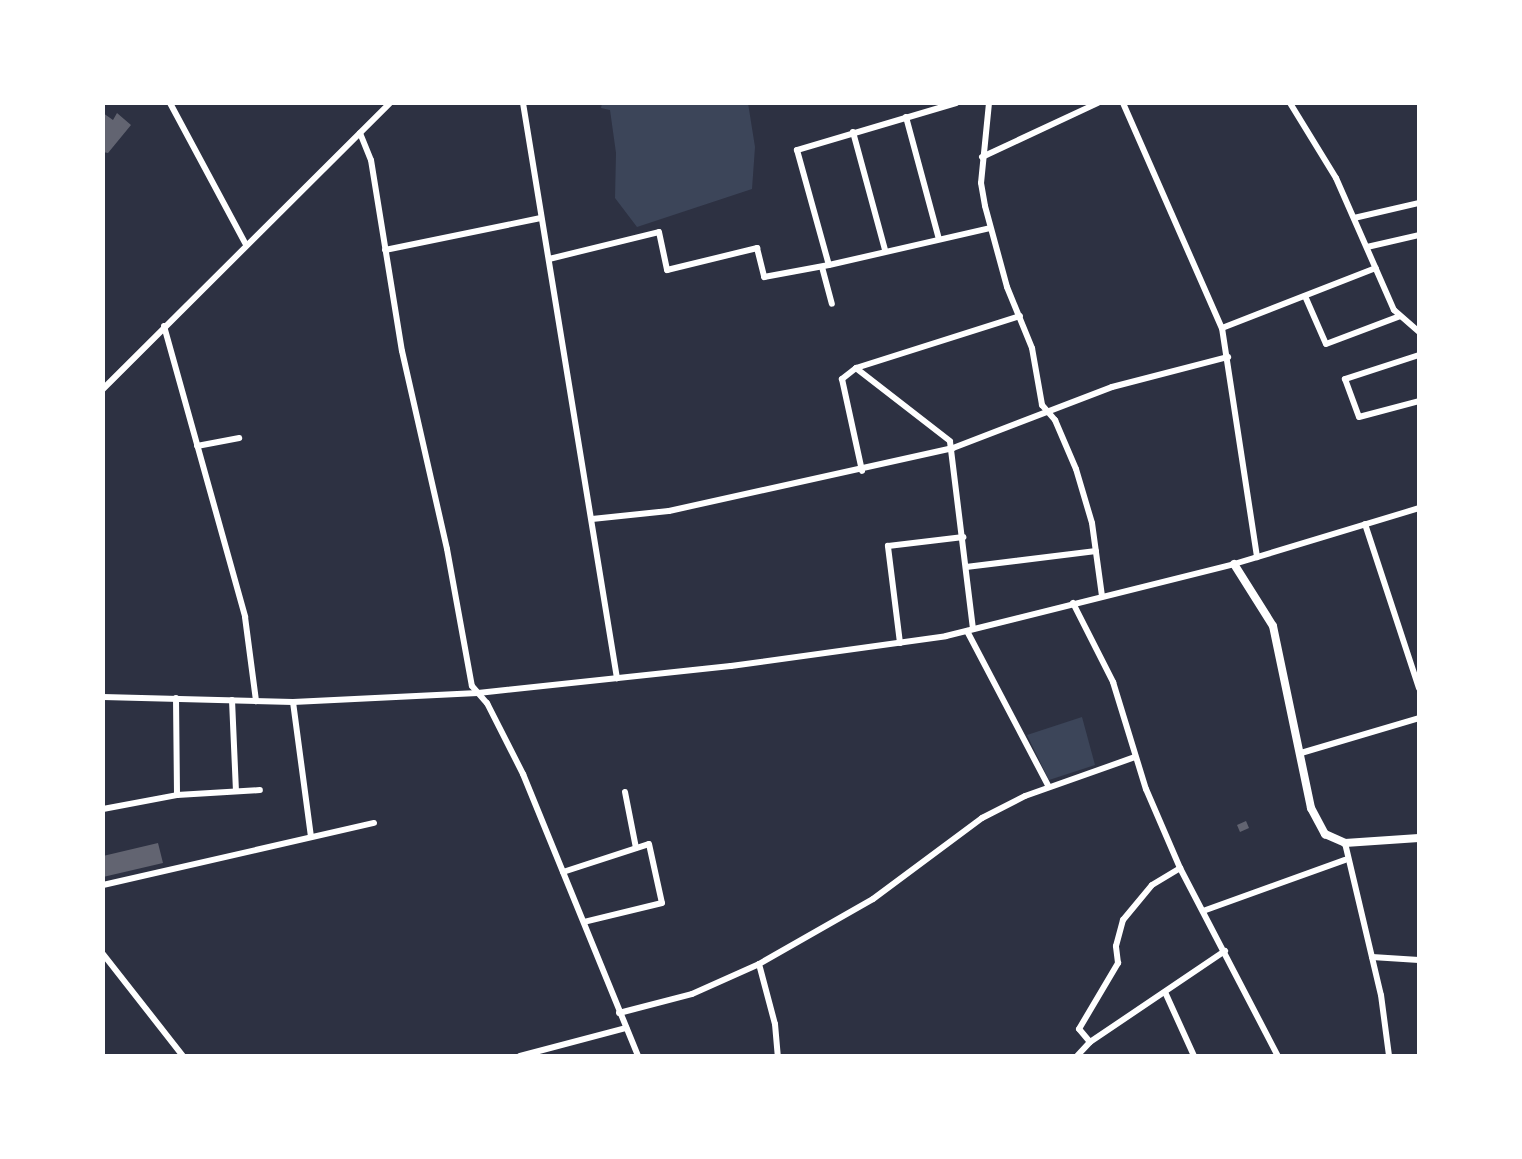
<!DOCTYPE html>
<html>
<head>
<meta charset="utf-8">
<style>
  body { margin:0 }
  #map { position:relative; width:1522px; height:1159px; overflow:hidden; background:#2d3142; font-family:"PT Sans",sans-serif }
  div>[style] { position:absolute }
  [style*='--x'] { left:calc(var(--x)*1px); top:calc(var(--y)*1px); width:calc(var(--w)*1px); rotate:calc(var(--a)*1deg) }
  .green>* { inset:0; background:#3c4559 }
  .building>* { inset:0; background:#626471 }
  .minor>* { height:6px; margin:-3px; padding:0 3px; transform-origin:3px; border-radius:3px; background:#fff }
  .tertiary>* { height:8px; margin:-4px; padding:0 4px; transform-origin:4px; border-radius:4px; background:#fff }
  span { translate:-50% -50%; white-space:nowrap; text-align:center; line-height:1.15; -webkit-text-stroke:7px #fff; paint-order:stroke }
  .frame { position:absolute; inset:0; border:105px solid #fff; pointer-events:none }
</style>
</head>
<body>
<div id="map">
  <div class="green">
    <div style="clip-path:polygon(602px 103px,748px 103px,755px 147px,752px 189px,637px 227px,615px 198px,616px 153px,610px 110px,601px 108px)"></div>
    <div style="clip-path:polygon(1082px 717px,1095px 765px,1049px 780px,1027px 735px)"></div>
  </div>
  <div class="building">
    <div style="clip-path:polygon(103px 113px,113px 120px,117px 113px,131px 125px,108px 153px,103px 152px)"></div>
    <div style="clip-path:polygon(1246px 821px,1249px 828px,1240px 832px,1237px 825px)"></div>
    <div style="clip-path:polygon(158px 843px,163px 863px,103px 877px,103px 856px)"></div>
  </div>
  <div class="minor">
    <div style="--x:170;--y:103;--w:159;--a:61.8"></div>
    <div style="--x:523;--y:103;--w:583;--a:80.72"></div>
    <div style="--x:956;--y:103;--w:166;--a:163.5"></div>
    <div style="--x:797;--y:150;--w:119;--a:74.5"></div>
    <div style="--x:829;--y:265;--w:165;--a:-12.9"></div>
    <div style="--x:989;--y:103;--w:80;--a:95.7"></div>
    <div style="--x:981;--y:183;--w:23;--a:80"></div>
    <div style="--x:985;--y:206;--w:84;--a:74.8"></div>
    <div style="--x:1007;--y:287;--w:66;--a:67.7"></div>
    <div style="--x:1032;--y:348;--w:58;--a:80"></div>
    <div style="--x:1042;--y:405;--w:20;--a:49"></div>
    <div style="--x:1055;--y:420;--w:53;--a:66.8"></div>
    <div style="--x:1076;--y:469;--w:56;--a:73.5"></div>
    <div style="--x:1092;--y:523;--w:74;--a:82.2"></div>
    <div style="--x:1123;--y:103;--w:246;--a:66.3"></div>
    <div style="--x:1222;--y:328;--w:232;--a:81.3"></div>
    <div style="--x:1290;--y:103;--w:88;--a:58.5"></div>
    <div style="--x:1336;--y:178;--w:144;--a:66.3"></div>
    <div style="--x:1394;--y:310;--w:33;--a:41"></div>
    <div style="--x:906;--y:117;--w:126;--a:74.9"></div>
    <div style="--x:853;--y:132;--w:122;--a:74.8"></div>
    <div style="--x:360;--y:133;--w:29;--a:68"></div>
    <div style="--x:371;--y:160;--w:193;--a:80.8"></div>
    <div style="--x:402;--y:351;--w:203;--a:77.2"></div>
    <div style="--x:447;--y:549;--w:139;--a:79.7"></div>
    <div style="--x:472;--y:686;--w:23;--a:49"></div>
    <div style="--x:487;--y:703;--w:80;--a:63.1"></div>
    <div style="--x:523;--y:774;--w:305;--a:67.8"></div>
    <div style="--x:982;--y:157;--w:128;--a:-25"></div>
    <div style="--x:1354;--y:218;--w:67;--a:-13"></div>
    <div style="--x:1367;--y:247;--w:53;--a:-13"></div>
    <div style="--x:385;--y:250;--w:159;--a:-11.6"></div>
    <div style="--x:549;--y:259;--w:113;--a:-13.8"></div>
    <div style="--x:659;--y:232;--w:39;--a:78"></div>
    <div style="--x:667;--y:270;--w:93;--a:-13.7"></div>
    <div style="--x:757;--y:248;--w:30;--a:76"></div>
    <div style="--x:764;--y:277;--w:66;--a:-10.5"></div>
    <div style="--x:822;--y:267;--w:38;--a:75"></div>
    <div style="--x:1305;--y:296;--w:52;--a:66.4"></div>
    <div style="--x:1326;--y:344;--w:79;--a:-20.7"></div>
    <div style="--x:164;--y:326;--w:302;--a:74.4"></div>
    <div style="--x:245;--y:617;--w:85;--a:82.5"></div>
    <div style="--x:1222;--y:328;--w:165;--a:-21.3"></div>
    <div style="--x:1419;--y:355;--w:78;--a:162"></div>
    <div style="--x:1345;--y:379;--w:40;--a:69.8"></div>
    <div style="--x:1359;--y:417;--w:62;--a:-14.9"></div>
    <div style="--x:856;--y:368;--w:18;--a:142"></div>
    <div style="--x:842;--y:379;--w:94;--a:77.7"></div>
    <div style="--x:103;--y:389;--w:405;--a:-44.9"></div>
    <div style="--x:197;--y:446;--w:43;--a:-10.8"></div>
    <div style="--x:592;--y:519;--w:77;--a:-5.9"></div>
    <div style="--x:669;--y:511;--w:291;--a:-12.5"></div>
    <div style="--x:953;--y:448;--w:170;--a:-21"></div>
    <div style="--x:1112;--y:387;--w:120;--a:-14.5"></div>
    <div style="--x:1365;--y:524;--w:173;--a:71.8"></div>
    <div style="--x:966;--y:567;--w:131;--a:-7"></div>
    <div style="--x:1073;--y:603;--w:89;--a:63.1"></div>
    <div style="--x:1113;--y:682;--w:112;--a:72.9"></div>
    <div style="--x:1146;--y:789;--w:86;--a:66.7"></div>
    <div style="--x:1180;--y:868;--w:212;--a:62.5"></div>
    <div style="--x:973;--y:629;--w:189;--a:-97"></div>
    <div style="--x:950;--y:441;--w:119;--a:-142.2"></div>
    <div style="--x:856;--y:368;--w:172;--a:-17.6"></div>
    <div style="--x:967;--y:631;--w:176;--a:62.3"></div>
    <div style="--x:900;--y:643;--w:98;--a:-97.1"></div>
    <div style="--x:888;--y:546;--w:76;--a:-6.8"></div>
    <div style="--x:103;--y:697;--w:190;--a:1.5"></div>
    <div style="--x:293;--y:702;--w:185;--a:-2.8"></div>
    <div style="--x:478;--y:693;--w:254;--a:-6.1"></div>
    <div style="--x:731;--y:666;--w:217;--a:-7.9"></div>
    <div style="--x:946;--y:636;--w:297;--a:-14"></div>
    <div style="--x:1234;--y:564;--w:193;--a:-16.8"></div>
    <div style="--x:176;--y:698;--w:97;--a:89.4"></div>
    <div style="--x:232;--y:700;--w:91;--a:87.5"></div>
    <div style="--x:293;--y:702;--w:136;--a:82.4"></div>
    <div style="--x:1301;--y:753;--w:123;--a:-16.5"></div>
    <div style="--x:625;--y:792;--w:57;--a:78.9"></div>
    <div style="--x:103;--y:809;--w:75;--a:-10.7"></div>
    <div style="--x:177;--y:795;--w:83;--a:-3.4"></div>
    <div style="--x:1345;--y:843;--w:156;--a:76.7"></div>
    <div style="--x:1381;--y:995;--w:62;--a:82.5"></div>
    <div style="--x:563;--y:872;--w:90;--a:-18"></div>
    <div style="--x:649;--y:844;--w:60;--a:77.6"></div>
    <div style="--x:662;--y:903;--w:80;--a:166.3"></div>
    <div style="--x:103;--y:885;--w:278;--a:-12.9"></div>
    <div style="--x:1203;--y:911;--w:151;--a:-19.8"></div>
    <div style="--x:103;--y:954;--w:130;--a:51.9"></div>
    <div style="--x:1372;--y:957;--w:47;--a:3.7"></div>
    <div style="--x:759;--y:964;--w:62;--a:75.1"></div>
    <div style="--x:775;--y:1024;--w:32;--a:85"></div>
    <div style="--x:1165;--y:992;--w:70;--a:65.6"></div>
    <div style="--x:619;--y:1013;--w:75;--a:-14.6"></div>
    <div style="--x:692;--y:994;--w:73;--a:-24.1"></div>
    <div style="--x:759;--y:964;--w:131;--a:-29.7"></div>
    <div style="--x:873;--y:899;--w:136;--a:-36.6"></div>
    <div style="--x:982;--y:818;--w:48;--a:-27.1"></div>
    <div style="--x:1025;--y:796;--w:117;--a:-19.5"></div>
    <div style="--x:1090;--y:1042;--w:17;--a:-130"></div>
    <div style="--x:1079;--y:1029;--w:77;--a:-59.4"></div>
    <div style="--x:1118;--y:963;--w:17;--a:-97"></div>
    <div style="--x:1116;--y:946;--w:27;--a:-75"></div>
    <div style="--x:1123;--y:920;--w:45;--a:-50.4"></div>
    <div style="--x:1152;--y:885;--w:33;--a:-31"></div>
    <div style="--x:520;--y:1056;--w:110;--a:-14.8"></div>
    <div style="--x:1077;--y:1056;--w:19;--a:-47"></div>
    <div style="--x:1090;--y:1042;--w:163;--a:-34"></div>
  </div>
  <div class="tertiary">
    <div style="--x:1234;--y:564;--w:73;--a:57.8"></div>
    <div style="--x:1273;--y:626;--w:186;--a:78.2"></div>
    <div style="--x:1311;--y:808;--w:30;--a:62"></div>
    <div style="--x:1325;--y:834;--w:22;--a:24"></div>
    <div style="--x:1345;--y:843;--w:74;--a:-3.9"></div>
  </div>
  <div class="frame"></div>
</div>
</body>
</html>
